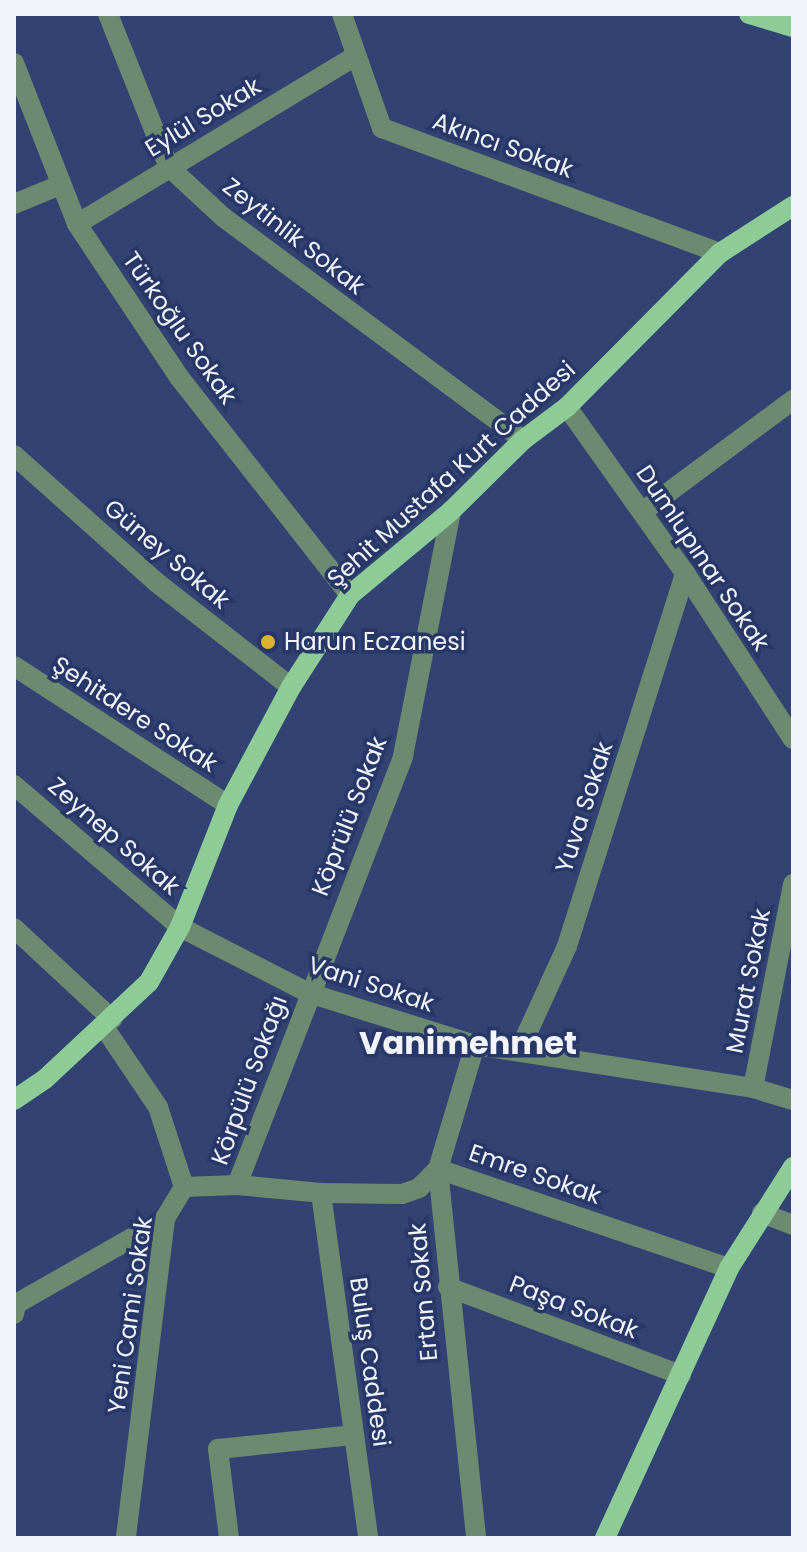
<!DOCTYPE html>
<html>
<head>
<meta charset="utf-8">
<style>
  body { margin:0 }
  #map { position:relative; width:807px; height:1552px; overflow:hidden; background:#314273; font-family:Poppins,sans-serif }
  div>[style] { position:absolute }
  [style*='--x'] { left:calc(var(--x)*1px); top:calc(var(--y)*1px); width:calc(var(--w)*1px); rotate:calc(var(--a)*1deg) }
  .minor>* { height:20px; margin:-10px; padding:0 10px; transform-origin:10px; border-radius:10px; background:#6b8a6f }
  .major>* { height:20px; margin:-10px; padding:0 10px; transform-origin:10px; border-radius:10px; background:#8dcc96 }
  .dots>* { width:22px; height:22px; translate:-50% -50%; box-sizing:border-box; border:4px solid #273767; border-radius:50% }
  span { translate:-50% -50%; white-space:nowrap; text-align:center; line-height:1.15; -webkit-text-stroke:7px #273767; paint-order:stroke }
  .street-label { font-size:24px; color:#f2f4fa }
  .poi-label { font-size:24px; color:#f2f4fa }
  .left { translate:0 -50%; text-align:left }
  .district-label { font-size:32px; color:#f2f4fa; font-weight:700 }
  .frame { position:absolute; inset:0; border:16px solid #f2f4fa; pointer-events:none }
</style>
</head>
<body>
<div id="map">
  <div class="minor">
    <div style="--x:108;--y:14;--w:165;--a:68.3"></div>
    <div style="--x:169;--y:167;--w:74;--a:42.8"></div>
    <div style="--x:223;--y:217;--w:374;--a:36.6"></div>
    <div style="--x:342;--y:14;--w:121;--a:70.7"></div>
    <div style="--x:382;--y:128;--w:360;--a:20.3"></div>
    <div style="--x:14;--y:63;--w:173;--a:68.6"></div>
    <div style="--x:77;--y:224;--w:184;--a:56.3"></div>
    <div style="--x:179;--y:377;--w:277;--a:51.9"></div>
    <div style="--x:14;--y:204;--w:50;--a:-22.4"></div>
    <div style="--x:77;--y:224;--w:326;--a:-31.1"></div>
    <div style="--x:567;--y:407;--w:204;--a:54.6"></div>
    <div style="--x:685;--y:573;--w:198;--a:57"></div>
    <div style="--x:14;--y:455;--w:191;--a:41.8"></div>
    <div style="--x:156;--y:582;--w:171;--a:37.9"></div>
    <div style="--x:642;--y:512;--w:188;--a:-36.6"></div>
    <div style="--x:14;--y:666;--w:255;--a:33"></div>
    <div style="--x:14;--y:785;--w:218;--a:40.5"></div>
    <div style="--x:180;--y:927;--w:145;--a:27.1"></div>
    <div style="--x:309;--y:993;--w:174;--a:17.4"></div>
    <div style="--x:475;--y:1045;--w:281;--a:8.8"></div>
    <div style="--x:753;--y:1088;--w:42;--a:16.7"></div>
    <div style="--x:14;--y:928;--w:134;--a:42.9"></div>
    <div style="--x:104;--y:1027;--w:97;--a:56"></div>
    <div style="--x:158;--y:1107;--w:84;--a:72"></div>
    <div style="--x:184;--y:1187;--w:37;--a:121"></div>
    <div style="--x:165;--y:1219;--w:321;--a:97"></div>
    <div style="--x:475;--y:1045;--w:129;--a:106.6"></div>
    <div style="--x:438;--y:1169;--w:371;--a:84.1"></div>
    <div style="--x:519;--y:1051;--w:115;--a:-65.4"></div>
    <div style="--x:567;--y:946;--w:391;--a:-72.4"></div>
    <div style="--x:753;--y:1088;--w:208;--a:-78.9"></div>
    <div style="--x:237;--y:1185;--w:460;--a:-68.8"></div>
    <div style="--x:403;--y:756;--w:250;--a:-78.9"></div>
    <div style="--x:184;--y:1187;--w:53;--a:-2.2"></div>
    <div style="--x:237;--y:1185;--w:84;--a:5.4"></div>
    <div style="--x:321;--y:1193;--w:81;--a:0.7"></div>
    <div style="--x:402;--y:1194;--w:18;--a:-19"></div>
    <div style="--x:419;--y:1188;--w:27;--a:-45"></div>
    <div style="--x:438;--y:1169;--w:307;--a:18.8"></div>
    <div style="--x:321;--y:1193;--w:348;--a:82.2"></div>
    <div style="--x:762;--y:1213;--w:33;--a:21"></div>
    <div style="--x:448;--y:1287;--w:249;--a:20.7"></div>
    <div style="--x:14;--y:1314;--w:10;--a:-79"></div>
    <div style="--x:16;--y:1304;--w:172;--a:-29.7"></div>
    <div style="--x:229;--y:1538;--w:90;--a:-97"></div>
    <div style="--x:218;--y:1449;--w:137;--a:-5.9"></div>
  </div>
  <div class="major">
    <div style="--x:749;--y:14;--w:46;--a:16.5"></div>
    <div style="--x:14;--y:1100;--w:37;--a:-34"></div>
    <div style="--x:45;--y:1079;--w:142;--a:-43"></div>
    <div style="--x:149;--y:982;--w:63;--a:-60.6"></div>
    <div style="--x:180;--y:927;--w:131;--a:-68.5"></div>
    <div style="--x:228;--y:805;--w:134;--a:-61.9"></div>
    <div style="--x:291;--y:687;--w:109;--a:-57.3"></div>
    <div style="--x:350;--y:595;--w:131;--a:-39.7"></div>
    <div style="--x:451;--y:511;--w:101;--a:-44.6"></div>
    <div style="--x:523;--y:440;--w:55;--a:-36.9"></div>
    <div style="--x:567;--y:407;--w:217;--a:-45.2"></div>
    <div style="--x:720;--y:253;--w:87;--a:-32.8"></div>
    <div style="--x:605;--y:1538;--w:297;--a:-65.3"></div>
    <div style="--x:729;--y:1268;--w:120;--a:-57.6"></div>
  </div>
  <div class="dots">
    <div style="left:268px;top:642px;background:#ddb133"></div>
  </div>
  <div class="street-label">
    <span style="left:203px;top:117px;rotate:-31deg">Eylül Sokak</span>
    <span style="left:503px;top:145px;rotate:20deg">Akıncı Sokak</span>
    <span style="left:294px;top:236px;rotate:38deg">Zeytinlik Sokak</span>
    <span style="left:180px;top:328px;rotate:55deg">Türkoğlu Sokak</span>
    <span style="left:451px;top:474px;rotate:-42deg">Şehit Mustafa Kurt Caddesi</span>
    <span style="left:167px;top:554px;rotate:40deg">Güney Sokak</span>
    <span style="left:703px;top:558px;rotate:56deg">Dumlupınar Sokak</span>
    <span style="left:135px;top:714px;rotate:33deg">Şehitdere Sokak</span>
    <span style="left:584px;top:807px;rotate:-72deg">Yuva Sokak</span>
    <span style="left:349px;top:816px;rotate:-69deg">Köprülü Sokak</span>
    <span style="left:114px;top:836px;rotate:41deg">Zeynep Sokak</span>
    <span style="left:748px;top:981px;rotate:-79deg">Murat Sokak</span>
    <span style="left:371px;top:984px;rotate:18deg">Vani Sokak</span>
    <span style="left:249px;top:1080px;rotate:-70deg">Körpülü Sokağı</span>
    <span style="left:535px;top:1174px;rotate:19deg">Emre Sokak</span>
    <span style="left:423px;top:1292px;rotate:-95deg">Ertan Sokak</span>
    <span style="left:574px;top:1307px;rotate:21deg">Paşa Sokak</span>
    <span style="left:130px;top:1315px;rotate:-82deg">Yeni Cami Sokak</span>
    <span style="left:370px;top:1362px;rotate:82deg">Buluş Caddesi</span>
  </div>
  <div class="poi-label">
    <span class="left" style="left:284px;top:642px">Harun Eczanesi</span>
  </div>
  <div class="district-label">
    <span style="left:468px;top:1043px">Vanimehmet</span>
  </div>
  <div class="frame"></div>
</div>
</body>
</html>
